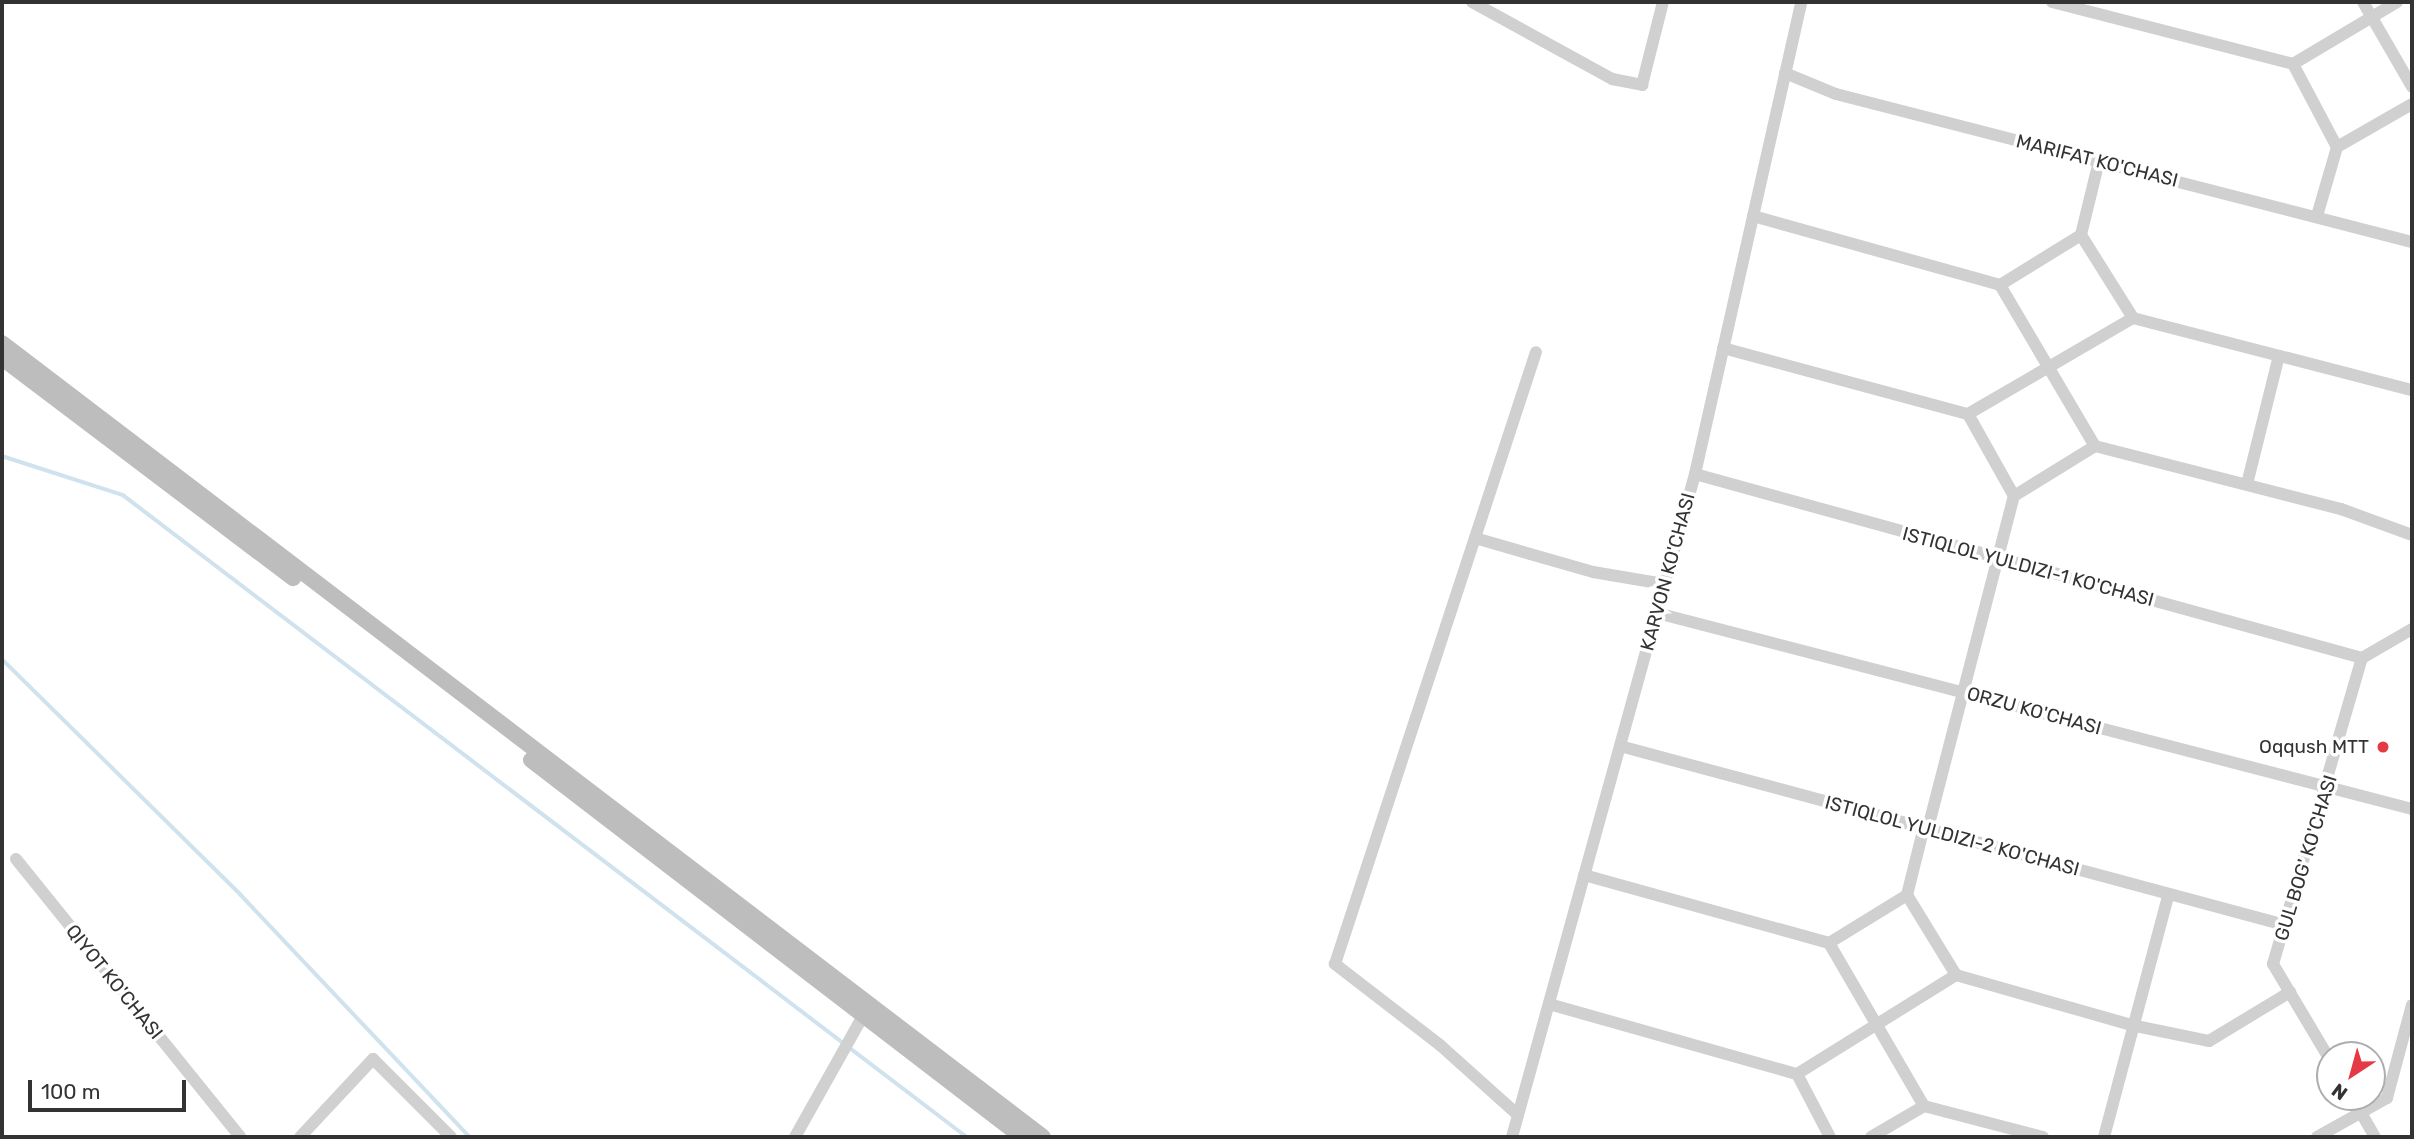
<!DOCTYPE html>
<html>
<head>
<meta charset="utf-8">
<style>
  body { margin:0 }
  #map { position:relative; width:2414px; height:1139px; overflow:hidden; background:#fff; font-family:Rubik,sans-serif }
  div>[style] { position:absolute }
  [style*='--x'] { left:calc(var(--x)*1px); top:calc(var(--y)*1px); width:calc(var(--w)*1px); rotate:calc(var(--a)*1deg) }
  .stream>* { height:3.5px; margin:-1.75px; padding:0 1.75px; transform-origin:1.75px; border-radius:1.75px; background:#cfe2ee }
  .street>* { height:12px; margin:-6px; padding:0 6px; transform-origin:6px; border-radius:6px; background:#d0d0d0 }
  .secondary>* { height:16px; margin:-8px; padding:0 8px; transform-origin:8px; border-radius:8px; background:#bdbdbd }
  .dots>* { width:19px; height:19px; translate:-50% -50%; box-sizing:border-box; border:4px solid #fff; border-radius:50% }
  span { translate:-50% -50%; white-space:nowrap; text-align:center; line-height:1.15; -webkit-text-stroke:7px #fff; paint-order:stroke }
  .street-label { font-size:19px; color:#333 }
  .poi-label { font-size:19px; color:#333 }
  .right { translate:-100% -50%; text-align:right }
  .frame { position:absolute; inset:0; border:4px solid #333; pointer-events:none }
  .north { position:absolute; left:2316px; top:1041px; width:70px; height:70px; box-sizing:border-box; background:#fff; border:2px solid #adadad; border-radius:50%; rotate:216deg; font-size:19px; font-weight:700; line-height:28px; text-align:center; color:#333 }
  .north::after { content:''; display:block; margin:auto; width:24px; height:32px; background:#e63946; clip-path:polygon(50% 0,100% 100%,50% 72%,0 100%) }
  .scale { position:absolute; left:28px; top:1080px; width:158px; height:32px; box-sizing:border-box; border:4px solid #333; border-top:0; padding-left:9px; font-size:21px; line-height:24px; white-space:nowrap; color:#333; -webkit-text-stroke:5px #fff; paint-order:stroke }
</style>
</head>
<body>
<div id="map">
  <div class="stream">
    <div style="--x:2;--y:456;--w:127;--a:17.9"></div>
    <div style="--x:123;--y:495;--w:1060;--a:37.26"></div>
    <div style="--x:2;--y:659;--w:336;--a:44.6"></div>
    <div style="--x:241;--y:895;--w:333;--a:46.6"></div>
  </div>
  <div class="street">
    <div style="--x:1472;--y:2;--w:160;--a:28.8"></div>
    <div style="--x:1612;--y:79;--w:31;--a:11"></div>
    <div style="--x:1642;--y:85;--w:86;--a:-75.8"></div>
    <div style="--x:2052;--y:2;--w:249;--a:14.4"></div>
    <div style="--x:2363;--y:2;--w:98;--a:60"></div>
    <div style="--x:2293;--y:64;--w:121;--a:-30.8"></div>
    <div style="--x:2293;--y:64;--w:94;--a:62.1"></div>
    <div style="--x:1785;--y:73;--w:55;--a:22.4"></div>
    <div style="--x:1836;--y:94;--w:595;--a:14.41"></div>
    <div style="--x:2099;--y:161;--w:76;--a:103.7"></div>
    <div style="--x:2081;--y:235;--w:98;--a:57.9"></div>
    <div style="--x:1753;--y:216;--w:256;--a:15.6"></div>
    <div style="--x:2317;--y:216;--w:72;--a:-73.8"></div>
    <div style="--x:2337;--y:147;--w:86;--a:-29.8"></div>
    <div style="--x:2000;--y:285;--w:187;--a:59.5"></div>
    <div style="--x:2000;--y:285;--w:95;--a:-31.7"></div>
    <div style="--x:2133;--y:318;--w:288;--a:14.5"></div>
    <div style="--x:1723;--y:348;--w:254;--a:15.1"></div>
    <div style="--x:1968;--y:414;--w:191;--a:-30.2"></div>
    <div style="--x:1968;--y:414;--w:94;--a:60.7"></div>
    <div style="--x:2095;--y:446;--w:254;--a:14.4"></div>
    <div style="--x:2341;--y:509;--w:76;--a:20.1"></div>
    <div style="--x:1695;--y:474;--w:692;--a:15.42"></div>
    <div style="--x:2247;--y:484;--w:132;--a:-76"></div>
    <div style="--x:1475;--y:538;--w:123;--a:16.1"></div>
    <div style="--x:1593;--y:572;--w:72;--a:9.6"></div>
    <div style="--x:1657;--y:613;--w:780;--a:14.55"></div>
    <div style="--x:1620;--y:746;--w:689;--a:15.07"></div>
    <div style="--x:1928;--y:828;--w:343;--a:-75.5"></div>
    <div style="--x:2014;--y:496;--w:95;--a:-31.7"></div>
    <div style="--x:16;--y:859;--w:357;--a:51.1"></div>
    <div style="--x:1584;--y:875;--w:254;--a:15.5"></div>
    <div style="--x:1907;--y:895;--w:94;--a:58.5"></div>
    <div style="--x:1829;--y:943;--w:189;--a:59.8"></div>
    <div style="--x:1829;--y:943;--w:92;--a:-31.6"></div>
    <div style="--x:1907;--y:895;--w:70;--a:-76"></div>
    <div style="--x:1956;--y:975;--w:182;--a:15.9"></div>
    <div style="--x:2131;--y:1025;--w:80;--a:11.6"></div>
    <div style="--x:2209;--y:1041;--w:95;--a:-31.2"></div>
    <div style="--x:1549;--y:1004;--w:258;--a:15.8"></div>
    <div style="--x:2330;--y:1060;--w:112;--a:-120.7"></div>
    <div style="--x:2273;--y:964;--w:319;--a:-73.8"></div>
    <div style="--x:2362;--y:658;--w:58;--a:-30.1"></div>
    <div style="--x:1797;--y:1074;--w:187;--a:-31.9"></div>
    <div style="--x:1797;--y:1074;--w:71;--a:62.4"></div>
    <div style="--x:2352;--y:1097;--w:46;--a:60.1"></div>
    <div style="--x:1924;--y:1106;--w:123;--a:14.6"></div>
    <div style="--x:1518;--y:1115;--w:105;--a:-138.1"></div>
    <div style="--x:1440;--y:1045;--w:133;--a:-142.4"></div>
    <div style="--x:1335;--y:964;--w:644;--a:-71.82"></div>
    <div style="--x:300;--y:1137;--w:107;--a:-46.9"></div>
    <div style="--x:373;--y:1059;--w:110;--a:45"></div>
    <div style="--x:795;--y:1137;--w:149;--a:-60.7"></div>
    <div style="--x:1512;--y:1137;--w:688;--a:-74.57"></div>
    <div style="--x:1695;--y:474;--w:484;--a:-77.3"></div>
    <div style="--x:1871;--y:1137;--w:61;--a:-30.3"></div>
    <div style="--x:2104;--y:1137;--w:249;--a:-75.1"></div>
    <div style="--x:2317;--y:1137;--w:80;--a:-29.1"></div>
    <div style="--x:2387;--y:1098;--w:96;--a:-75"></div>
  </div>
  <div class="secondary">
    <div style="--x:2;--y:343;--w:1309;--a:37.33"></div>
    <div style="--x:2;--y:358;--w:365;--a:37.1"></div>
    <div style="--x:531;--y:760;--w:619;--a:37.52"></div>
  </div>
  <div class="dots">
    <div style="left:2383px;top:747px;background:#e63946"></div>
  </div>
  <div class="street-label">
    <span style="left:2097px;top:161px;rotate:14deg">MARIFAT KO'CHASI</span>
    <span style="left:2028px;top:567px;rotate:15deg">ISTIQLOL YULDIZI-1 KO'CHASI</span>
    <span style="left:1668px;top:572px;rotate:-75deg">KARVON KO'CHASI</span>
    <span style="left:2034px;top:711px;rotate:15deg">ORZU KO'CHASI</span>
    <span style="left:1952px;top:836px;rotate:15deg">ISTIQLOL YULDIZI-2 KO'CHASI</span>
    <span style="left:2306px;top:858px;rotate:-73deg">GUL BOG' KO'CHASI</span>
    <span style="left:114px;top:982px;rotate:51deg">QIYOT KO'CHASI</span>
  </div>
  <div class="poi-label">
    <span class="right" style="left:2369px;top:747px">Oqqush MTT</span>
  </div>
  <div class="frame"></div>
  <div class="north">N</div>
  <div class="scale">100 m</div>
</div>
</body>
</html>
